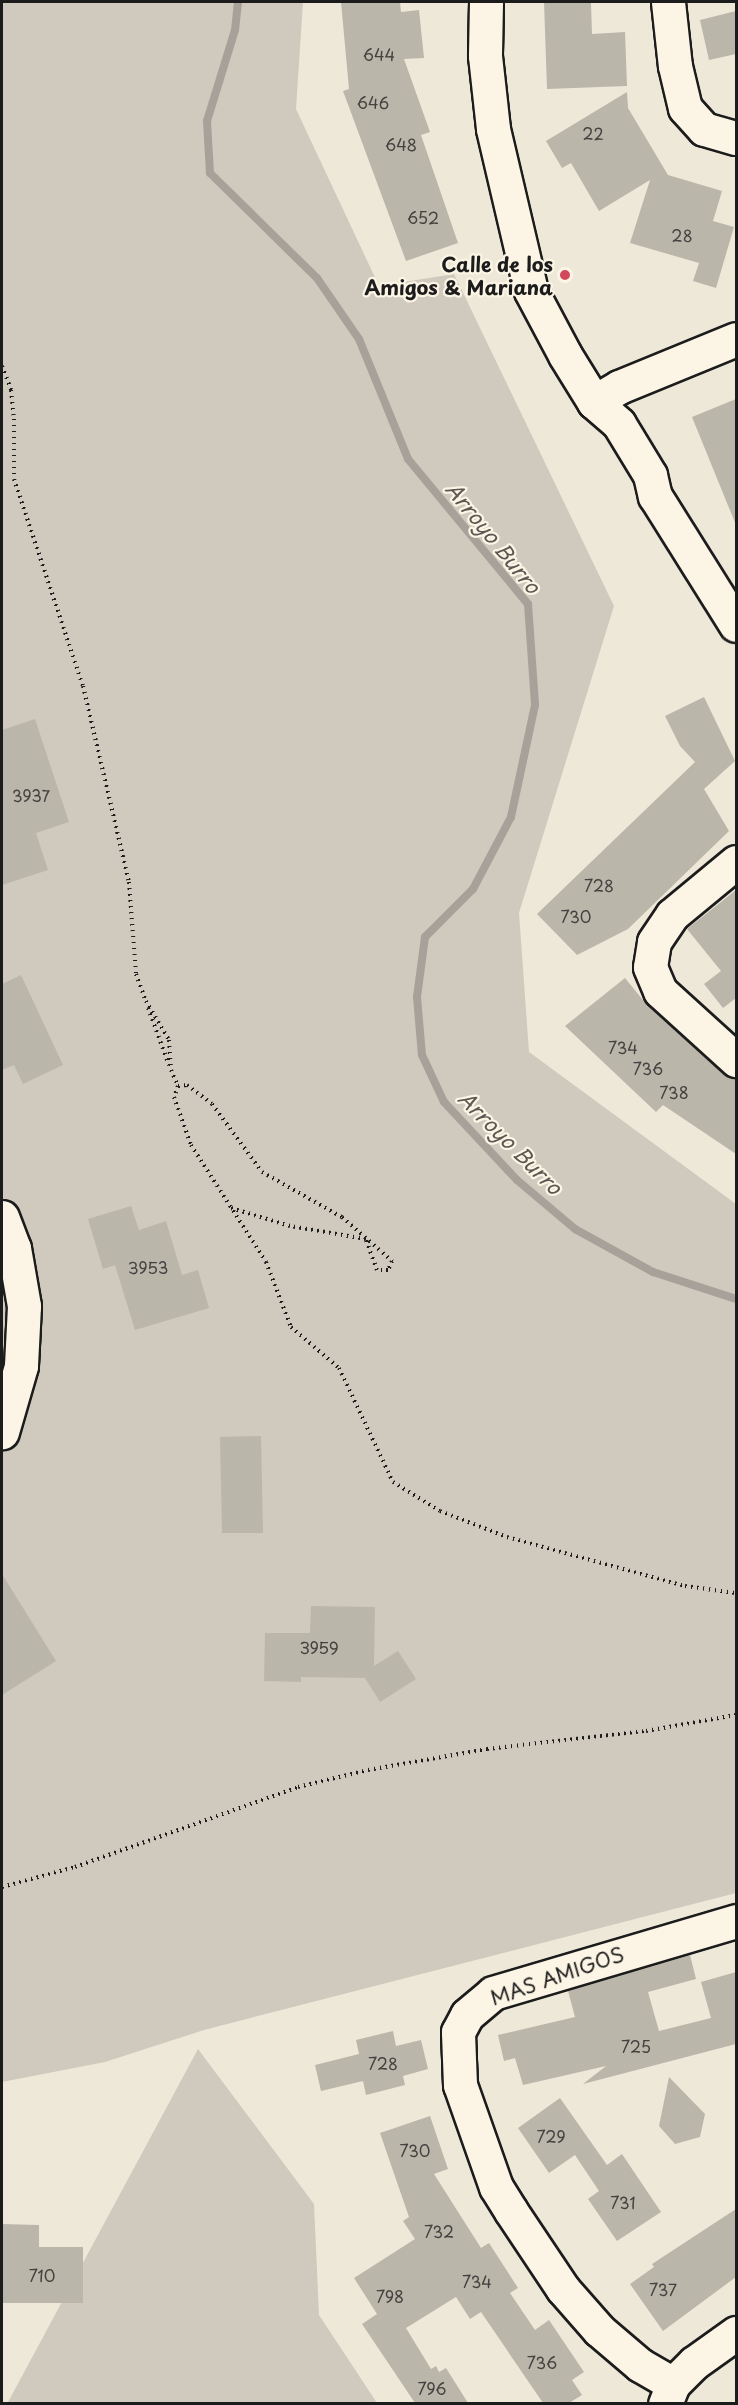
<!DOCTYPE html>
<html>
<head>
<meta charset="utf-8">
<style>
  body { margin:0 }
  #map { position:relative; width:738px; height:2405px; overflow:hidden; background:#eee8d9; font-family:"Playpen Sans",sans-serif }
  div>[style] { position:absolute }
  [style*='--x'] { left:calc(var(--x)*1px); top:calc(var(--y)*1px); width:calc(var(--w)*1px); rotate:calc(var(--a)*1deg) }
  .green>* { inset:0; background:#cfcabd }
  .stream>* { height:8px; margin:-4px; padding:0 4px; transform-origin:4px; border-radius:4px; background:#a7a299 }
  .building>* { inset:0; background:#bab6aa }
  .path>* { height:4px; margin-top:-2px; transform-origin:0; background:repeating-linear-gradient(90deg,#1c1c1c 0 1.5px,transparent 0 6px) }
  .roads { filter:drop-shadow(2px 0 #1c1c1c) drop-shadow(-2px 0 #1c1c1c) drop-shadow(0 2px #1c1c1c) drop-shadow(0 -2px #1c1c1c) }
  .minor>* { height:33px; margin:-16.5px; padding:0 16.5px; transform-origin:16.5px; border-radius:16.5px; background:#fcf5e5 }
  .dots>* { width:16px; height:16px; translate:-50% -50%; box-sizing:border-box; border:3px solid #fcf5e5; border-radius:50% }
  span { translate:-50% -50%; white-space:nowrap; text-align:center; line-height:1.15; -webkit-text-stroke:4.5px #fcf5e5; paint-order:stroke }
  .number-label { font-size:16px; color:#444240 }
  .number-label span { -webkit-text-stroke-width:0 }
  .poi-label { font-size:20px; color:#1c1c1c; font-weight:700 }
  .right { translate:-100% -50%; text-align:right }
  .street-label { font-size:20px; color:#1c1c1c }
  .water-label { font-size:21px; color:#5b5854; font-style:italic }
  .frame { position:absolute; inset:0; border:3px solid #1c1c1c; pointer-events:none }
</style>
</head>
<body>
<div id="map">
  <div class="green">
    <div style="clip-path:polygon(2px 2px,303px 2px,296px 109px,379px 286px,454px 274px,614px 606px,519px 913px,529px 1052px,736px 1204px,736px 1893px,204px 2030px,105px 2062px,2px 2082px)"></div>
    <div style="clip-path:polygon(198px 2049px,314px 2204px,319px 2315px,377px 2403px,7px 2404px)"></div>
  </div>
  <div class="stream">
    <div style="--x:238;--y:2;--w:28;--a:96"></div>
    <div style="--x:235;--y:30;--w:95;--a:107.1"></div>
    <div style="--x:207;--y:121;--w:52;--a:86.7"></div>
    <div style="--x:210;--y:173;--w:150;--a:44.5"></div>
    <div style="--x:317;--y:278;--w:74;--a:55.5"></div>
    <div style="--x:359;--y:339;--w:130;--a:67.8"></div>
    <div style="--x:408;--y:459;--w:188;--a:50.4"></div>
    <div style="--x:528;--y:604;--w:101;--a:86"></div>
    <div style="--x:535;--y:705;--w:115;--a:102.1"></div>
    <div style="--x:511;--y:817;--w:81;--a:117.8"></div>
    <div style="--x:473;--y:889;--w:68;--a:135"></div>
    <div style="--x:425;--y:937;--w:61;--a:97.6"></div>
    <div style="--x:417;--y:997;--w:58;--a:85.1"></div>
    <div style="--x:422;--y:1055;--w:52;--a:64.9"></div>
    <div style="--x:444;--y:1102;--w:107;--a:46.9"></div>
    <div style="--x:517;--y:1180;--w:76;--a:40.2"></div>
    <div style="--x:575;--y:1229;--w:89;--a:28.9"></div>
    <div style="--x:653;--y:1272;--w:87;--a:18"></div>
  </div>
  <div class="building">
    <div style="clip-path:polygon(341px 2px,400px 2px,401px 12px,419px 10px,424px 58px,404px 59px,430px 132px,421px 135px,458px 243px,406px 261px,343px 91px,349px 89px)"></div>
    <div style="clip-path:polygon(544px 2px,591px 2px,592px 34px,625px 32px,627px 86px,547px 89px)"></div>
    <div style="clip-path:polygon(736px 11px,736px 54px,709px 60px,700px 20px)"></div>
    <div style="clip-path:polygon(627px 92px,628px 108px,668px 175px,722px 191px,713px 221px,734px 227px,716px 288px,693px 281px,699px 263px,630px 243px,650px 180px,599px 211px,571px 163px,562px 168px,546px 141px)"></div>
    <div style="clip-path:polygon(736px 399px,736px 525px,692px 417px)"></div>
    <div style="clip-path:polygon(704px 697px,735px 761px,704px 789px,729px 831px,628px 929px,577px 955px,537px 914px,695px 762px,680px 746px,665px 716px)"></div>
    <div style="clip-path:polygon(35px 719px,69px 822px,36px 833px,48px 870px,2px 885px,2px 730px)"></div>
    <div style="clip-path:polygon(736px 890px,736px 998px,723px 1008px,704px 984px,721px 971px,687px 929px)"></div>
    <div style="clip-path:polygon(21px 975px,63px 1065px,23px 1084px,14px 1065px,2px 1070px,2px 984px)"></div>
    <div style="clip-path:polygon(625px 978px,647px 1005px,706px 1059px,724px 1074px,736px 1079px,736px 1154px,663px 1105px,656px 1112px,565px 1026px)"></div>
    <div style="clip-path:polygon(131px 1206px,139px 1230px,166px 1221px,182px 1275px,198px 1270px,209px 1308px,135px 1330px,115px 1265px,103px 1269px,88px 1219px)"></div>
    <div style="clip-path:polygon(261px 1436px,263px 1533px,222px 1533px,220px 1437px)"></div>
    <div style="clip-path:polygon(2px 1574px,56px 1661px,2px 1695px)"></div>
    <div style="clip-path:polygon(311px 1606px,375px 1607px,374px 1666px,398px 1651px,416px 1679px,380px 1702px,365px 1678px,301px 1677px,301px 1682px,264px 1681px,265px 1633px,310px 1633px)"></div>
    <div style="clip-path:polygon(690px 1955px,696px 1979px,648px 1992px,659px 2031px,711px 2018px,701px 1982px,736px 1972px,736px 2044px,583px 2084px,606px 2066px,523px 2085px,515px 2058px,504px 2061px,498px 2035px,575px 2017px,568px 1991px)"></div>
    <div style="clip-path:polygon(393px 2031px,396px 2046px,421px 2040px,428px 2069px,403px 2076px,405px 2085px,366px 2095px,363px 2081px,321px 2091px,315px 2065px,359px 2054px,356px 2040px)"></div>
    <div style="clip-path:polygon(669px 2077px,705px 2114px,700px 2137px,675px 2144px,659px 2126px)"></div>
    <div style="clip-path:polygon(560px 2098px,607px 2165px,622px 2154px,661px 2212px,617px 2241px,588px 2199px,599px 2191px,575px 2155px,549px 2173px,518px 2128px)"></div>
    <div style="clip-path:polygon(430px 2116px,448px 2169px,434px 2174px,481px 2248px,489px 2243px,518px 2288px,510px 2293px,535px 2330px,549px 2320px,584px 2372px,572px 2380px,582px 2395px,569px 2403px,543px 2403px,481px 2312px,470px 2319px,456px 2297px,406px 2328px,431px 2369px,436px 2366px,439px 2372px,446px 2368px,468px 2403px,415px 2403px,362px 2324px,377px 2314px,354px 2278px,415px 2239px,403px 2221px,409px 2217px,380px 2133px)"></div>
    <div style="clip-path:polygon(736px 2209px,736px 2277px,663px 2331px,630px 2284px,654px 2267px,652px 2264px)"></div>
    <div style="clip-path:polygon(2px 2224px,39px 2225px,39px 2247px,83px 2247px,83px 2303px,2px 2303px)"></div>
  </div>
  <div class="path">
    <div style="--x:2;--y:366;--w:26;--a:69"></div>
    <div style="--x:11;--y:390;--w:29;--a:84"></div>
    <div style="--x:14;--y:419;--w:60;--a:90"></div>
    <div style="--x:14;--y:479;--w:218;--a:71.6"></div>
    <div style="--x:83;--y:686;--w:201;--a:76.8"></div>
    <div style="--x:129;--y:882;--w:92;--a:85.6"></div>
    <div style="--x:136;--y:974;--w:29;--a:70"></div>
    <div style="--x:146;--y:1001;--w:45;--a:59.5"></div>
    <div style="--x:169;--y:1040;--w:30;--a:86"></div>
    <div style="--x:171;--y:1070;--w:17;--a:66"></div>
    <div style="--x:178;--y:1086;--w:9;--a:-6"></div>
    <div style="--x:187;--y:1085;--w:31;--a:37"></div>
    <div style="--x:212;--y:1104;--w:84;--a:53.7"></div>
    <div style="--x:262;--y:1172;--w:92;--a:29.4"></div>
    <div style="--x:342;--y:1217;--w:67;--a:41.3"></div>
    <div style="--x:392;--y:1261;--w:10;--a:114"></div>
    <div style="--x:388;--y:1270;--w:11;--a:180"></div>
    <div style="--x:377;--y:1270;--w:33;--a:-110"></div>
    <div style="--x:366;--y:1239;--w:77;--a:-170.3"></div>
    <div style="--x:290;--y:1226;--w:65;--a:-163"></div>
    <div style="--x:148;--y:1008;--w:61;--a:69.8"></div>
    <div style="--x:178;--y:1086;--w:12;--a:110"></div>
    <div style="--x:174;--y:1097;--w:51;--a:70.5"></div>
    <div style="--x:191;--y:1145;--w:139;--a:57.3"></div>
    <div style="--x:266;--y:1262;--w:70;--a:69"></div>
    <div style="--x:291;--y:1327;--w:63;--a:40.5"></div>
    <div style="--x:339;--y:1368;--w:126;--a:64.7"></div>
    <div style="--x:393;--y:1482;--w:55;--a:31.7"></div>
    <div style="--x:440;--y:1511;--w:72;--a:21.2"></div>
    <div style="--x:507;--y:1537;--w:185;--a:15.4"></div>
    <div style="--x:685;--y:1586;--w:51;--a:7.8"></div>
    <div style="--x:2;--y:1887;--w:76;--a:-15.3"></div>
    <div style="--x:75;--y:1867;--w:237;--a:-19.7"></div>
    <div style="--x:298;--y:1787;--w:72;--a:-13.7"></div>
    <div style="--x:368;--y:1770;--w:121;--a:-10"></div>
    <div style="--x:487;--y:1749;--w:160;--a:-6.5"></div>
    <div style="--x:646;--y:1731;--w:91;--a:-10.1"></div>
  </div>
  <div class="roads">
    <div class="minor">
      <div style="--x:486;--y:2;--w:54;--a:91.1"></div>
      <div style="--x:485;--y:56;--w:73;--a:83.7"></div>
      <div style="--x:493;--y:129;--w:166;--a:76.8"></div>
      <div style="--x:531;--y:291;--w:72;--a:62"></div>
      <div style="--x:565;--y:355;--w:55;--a:58.3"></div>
      <div style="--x:594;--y:402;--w:33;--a:41"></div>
      <div style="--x:619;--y:424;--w:60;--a:58.7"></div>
      <div style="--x:650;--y:475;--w:22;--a:77"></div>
      <div style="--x:655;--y:496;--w:152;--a:57.9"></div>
      <div style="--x:668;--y:2;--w:64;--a:83.8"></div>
      <div style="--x:675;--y:66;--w:43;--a:76.6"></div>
      <div style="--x:685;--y:108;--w:28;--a:48"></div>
      <div style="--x:704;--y:129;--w:33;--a:16"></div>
      <div style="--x:594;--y:402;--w:29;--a:-31"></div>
      <div style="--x:619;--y:387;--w:126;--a:-22.3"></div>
      <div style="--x:736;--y:862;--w:83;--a:140.4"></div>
      <div style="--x:672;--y:915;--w:32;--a:124"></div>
      <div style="--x:654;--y:942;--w:25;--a:99"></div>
      <div style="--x:650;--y:967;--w:26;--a:67"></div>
      <div style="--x:660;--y:991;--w:103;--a:42.2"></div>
      <div style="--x:2;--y:1217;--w:33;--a:69"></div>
      <div style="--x:14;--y:1248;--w:59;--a:80.2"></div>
      <div style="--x:24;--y:1306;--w:60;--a:92.9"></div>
      <div style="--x:21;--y:1366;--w:69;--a:106.1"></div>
      <div style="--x:673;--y:2384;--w:38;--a:-150"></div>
      <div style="--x:640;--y:2365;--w:54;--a:-139.5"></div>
      <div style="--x:599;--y:2330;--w:55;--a:-131.3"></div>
      <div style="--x:563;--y:2289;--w:94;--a:-123.7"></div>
      <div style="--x:511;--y:2211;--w:28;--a:-122"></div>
      <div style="--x:496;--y:2187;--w:108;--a:-109.4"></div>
      <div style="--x:460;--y:2085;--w:53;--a:-92.2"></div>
      <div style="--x:458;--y:2032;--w:19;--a:-62"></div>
      <div style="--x:467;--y:2015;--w:34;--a:-40"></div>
      <div style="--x:493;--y:1993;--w:253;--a:-16.5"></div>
      <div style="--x:665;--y:2404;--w:22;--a:-68"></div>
      <div style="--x:673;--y:2384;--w:30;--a:-45"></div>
      <div style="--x:694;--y:2363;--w:52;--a:-35.5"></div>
    </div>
  </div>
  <div class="dots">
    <div style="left:565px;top:275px;background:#d1495b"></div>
  </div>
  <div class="number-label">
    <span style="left:379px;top:54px">644</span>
    <span style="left:373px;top:102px">646</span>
    <span style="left:593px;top:133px">22</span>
    <span style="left:401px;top:144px">648</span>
    <span style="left:423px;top:217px">652</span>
    <span style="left:682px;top:235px">28</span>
    <span style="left:31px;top:795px">3937</span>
    <span style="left:599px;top:885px">728</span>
    <span style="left:576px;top:916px">730</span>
    <span style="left:623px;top:1047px">734</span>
    <span style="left:648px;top:1068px">736</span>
    <span style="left:674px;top:1092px">738</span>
    <span style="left:148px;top:1267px">3953</span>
    <span style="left:319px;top:1647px">3959</span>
    <span style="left:636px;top:2046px">725</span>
    <span style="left:383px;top:2063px">728</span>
    <span style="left:551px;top:2136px">729</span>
    <span style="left:415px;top:2150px">730</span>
    <span style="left:623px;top:2202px">731</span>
    <span style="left:439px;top:2231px">732</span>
    <span style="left:42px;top:2275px">710</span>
    <span style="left:477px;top:2281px">734</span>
    <span style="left:663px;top:2289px">737</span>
    <span style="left:390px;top:2296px">798</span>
    <span style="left:542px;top:2362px">736</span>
    <span style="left:432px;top:2388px">796</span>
  </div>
  <div class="poi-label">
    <span class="right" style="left:553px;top:276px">Calle de los<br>Amigos &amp; Mariana</span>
  </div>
  <div class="street-label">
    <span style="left:557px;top:1976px;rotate:-19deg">MAS AMIGOS</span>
  </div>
  <div class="water-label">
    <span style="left:494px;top:537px;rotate:51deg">Arroyo Burro</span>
    <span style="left:511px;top:1142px;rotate:45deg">Arroyo Burro</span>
  </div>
  <div class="frame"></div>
</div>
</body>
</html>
